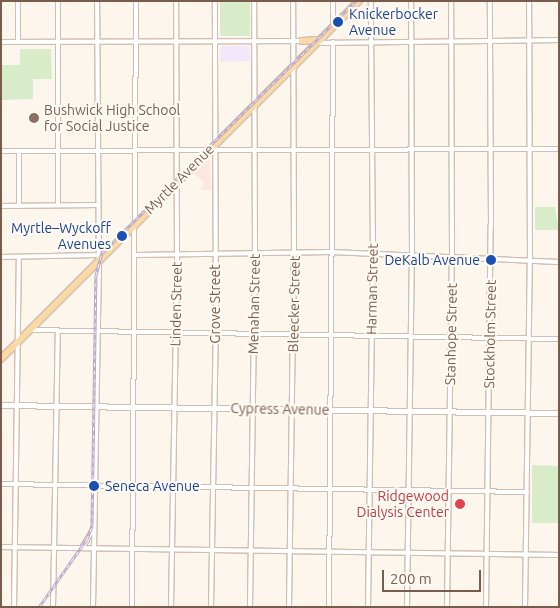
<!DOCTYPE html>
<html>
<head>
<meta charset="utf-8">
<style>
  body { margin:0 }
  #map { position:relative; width:560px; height:608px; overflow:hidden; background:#fdf6ec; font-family:Ubuntu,sans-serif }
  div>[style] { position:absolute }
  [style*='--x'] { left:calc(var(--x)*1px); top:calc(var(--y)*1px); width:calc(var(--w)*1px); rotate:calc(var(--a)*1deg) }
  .commercial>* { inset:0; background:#fde8e0 }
  .education>* { inset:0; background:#f3e8fa }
  .green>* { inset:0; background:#d8ecc9 }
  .roads { filter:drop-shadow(1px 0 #d1beb0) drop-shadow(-1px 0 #d1beb0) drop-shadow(0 1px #d1beb0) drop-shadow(0 -1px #d1beb0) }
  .minor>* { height:4px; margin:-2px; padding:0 2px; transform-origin:2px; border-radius:2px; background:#fff }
  .secondary>* { height:5px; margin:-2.5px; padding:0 2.5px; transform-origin:2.5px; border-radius:2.5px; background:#fff }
  .primary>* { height:5.5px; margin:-2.75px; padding:0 2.75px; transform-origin:2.75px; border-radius:2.75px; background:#fbd9a5 }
  .rail>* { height:3px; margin-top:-1.5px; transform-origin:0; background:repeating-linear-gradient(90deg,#fffaf3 0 4px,#b9a8c9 0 8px); box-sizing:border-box; border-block:1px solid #b9a8c9 }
  .dots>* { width:14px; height:14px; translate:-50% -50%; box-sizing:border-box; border:2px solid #fffaf3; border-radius:50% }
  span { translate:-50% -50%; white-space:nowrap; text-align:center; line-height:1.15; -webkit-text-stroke:4px #fffaf3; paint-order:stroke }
  .transit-label { font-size:14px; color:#164399 }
  .left { translate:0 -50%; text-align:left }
  .right { translate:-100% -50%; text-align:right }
  .education-label { font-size:14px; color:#785e54 }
  .street-label { font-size:14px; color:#7a5c4d }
  .health-label { font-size:14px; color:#be3a42 }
  .frame { position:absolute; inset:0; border:2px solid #7a5c4d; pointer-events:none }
  .scale { position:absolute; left:382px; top:570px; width:99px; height:22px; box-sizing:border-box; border:2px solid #7a5c4d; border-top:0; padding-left:6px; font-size:15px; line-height:18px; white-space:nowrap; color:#7a5c4d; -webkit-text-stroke:4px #fffaf3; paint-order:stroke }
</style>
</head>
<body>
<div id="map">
  <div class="commercial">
    <div style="clip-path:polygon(210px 156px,211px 190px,200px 190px,204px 183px,193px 172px)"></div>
  </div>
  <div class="education">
    <div style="clip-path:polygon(223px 46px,247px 46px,250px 48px,250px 61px,220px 62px,220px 48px)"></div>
  </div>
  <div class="green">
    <div style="clip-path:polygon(220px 1px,250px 1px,250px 36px,220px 36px)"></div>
    <div style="clip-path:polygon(20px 49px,51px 49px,52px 79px,33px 79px,33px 99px,1px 100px,1px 65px,20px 65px)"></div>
    <div style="clip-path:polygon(535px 207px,555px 207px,559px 230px,535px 230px)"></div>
    <div style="clip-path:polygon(532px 465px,559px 466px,559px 523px,532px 523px)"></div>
  </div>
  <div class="roads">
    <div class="minor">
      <div style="--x:18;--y:1;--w:41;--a:90"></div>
      <div style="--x:58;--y:1;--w:204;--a:90"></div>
      <div style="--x:333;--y:1;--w:25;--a:90"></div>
      <div style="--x:1;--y:42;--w:303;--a:-0.2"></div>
      <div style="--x:318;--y:43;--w:241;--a:-0.7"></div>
      <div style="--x:1;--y:151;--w:558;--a:-0.21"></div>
      <div style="--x:19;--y:151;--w:55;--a:90"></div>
      <div style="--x:1;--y:206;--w:97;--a:-0.6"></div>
      <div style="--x:137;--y:255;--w:194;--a:-0.9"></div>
      <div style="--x:331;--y:252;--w:228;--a:2.5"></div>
      <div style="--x:1;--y:257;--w:98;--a:-1.2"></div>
      <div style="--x:29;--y:330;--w:530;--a:0.97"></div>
      <div style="--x:1;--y:484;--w:526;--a:0.87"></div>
      <div style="--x:1;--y:547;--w:558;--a:0.82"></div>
      <div style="--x:82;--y:548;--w:21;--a:-59"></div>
      <div style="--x:14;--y:607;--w:350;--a:-89.2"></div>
      <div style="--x:53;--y:607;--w:276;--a:-89"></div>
      <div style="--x:93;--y:607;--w:331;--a:-89"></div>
      <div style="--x:99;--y:276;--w:275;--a:-90.4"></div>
      <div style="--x:132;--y:607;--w:606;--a:-89.62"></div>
      <div style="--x:171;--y:607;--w:352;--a:-89"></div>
      <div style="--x:177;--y:255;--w:254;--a:-90.2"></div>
      <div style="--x:211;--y:607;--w:273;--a:-89"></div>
      <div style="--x:216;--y:334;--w:333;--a:-90.2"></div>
      <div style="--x:250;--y:607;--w:354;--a:-89.2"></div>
      <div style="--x:255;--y:253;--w:252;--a:-90.2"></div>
      <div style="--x:289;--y:607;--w:355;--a:-89.2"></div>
      <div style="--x:294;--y:252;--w:251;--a:-90.2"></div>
      <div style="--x:329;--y:607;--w:565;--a:-89.59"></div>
      <div style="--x:368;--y:607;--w:353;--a:-89.2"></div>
      <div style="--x:373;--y:254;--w:253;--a:-90.5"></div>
      <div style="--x:407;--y:607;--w:351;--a:-89.2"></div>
      <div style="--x:412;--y:256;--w:255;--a:-90.2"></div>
      <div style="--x:447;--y:607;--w:350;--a:-89.2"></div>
      <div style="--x:452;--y:257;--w:256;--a:-90.2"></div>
      <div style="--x:486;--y:607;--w:382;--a:-89.3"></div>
      <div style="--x:491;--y:225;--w:224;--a:-90.3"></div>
      <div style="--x:525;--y:607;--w:346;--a:-89.2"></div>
      <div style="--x:530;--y:261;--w:260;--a:-90.2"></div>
    </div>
    <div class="secondary">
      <div style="--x:1;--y:405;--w:558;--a:0.82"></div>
    </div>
    <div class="primary">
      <div style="--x:302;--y:41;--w:18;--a:-3"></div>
      <div style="--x:1;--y:359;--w:506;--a:-45"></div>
    </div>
  </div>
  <div class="rail">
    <div style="--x:39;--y:607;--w:83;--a:-54.8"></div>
    <div style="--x:87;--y:539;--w:14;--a:-69"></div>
    <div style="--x:92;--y:526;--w:251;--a:-89.1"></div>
    <div style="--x:96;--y:275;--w:23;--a:-75"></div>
    <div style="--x:102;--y:253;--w:358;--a:-44.8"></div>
  </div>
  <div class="dots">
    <div style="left:338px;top:22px;background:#1a4fb4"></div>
    <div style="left:34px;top:118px;background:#8d6e63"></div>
    <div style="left:122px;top:236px;background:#1a4fb4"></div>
    <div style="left:491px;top:260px;background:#1a4fb4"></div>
    <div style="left:94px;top:486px;background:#1a4fb4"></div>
    <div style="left:460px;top:504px;background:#e0444e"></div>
  </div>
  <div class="transit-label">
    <span class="left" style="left:349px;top:22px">Knickerbocker<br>Avenue</span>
    <span class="right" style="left:111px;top:236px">Myrtle–Wyckoff<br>Avenues</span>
    <span class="right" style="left:480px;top:260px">DeKalb Avenue</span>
    <span class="left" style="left:105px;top:486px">Seneca Avenue</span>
  </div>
  <div class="education-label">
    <span class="left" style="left:44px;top:118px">Bushwick High School<br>for Social Justice</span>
  </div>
  <div class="street-label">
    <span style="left:179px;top:179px;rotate:-45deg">Myrtle Avenue</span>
    <span style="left:372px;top:289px;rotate:-89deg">Harman Street</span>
    <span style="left:176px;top:304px;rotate:-89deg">Linden Street</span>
    <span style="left:215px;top:304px;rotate:-90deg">Grove Street</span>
    <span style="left:254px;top:304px;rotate:-89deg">Menahan Street</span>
    <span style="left:294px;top:304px;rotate:-89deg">Bleecker Street</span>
    <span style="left:451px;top:334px;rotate:-89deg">Stanhope Street</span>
    <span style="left:490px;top:334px;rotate:-89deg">Stockholm Street</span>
    <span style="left:280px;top:409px;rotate:1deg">Cypress Avenue</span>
  </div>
  <div class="health-label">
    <span class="right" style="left:449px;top:504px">Ridgewood<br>Dialysis Center</span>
  </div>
  <div class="frame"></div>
  <div class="scale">200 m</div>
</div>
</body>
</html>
